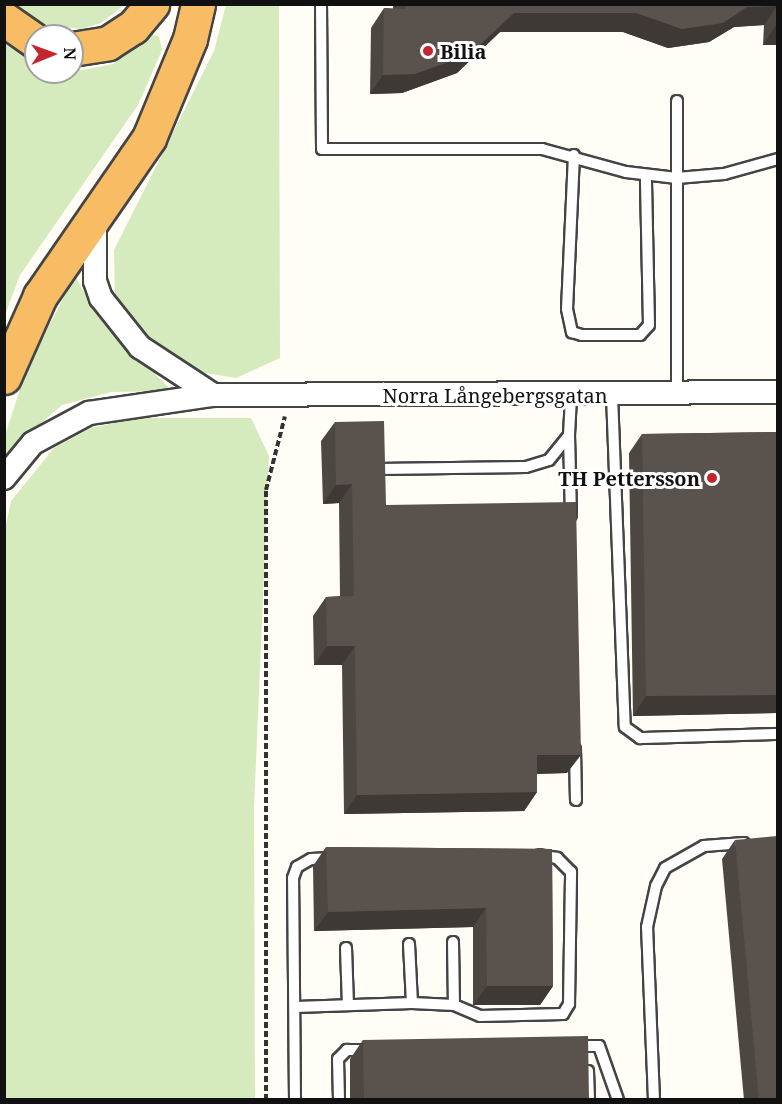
<!DOCTYPE html>
<html>
<head>
<meta charset="utf-8">
<style>
  body { margin:0 }
  #map { position:relative; width:782px; height:1104px; overflow:hidden; background:#fffdf5; font-family:"Noto Serif",serif }
  div>[style] { position:absolute }
  [style*='--x'] { left:calc(var(--x)*1px); top:calc(var(--y)*1px); width:calc(var(--w)*1px); rotate:calc(var(--a)*1deg) }
  .green>* { inset:0; background:#d5ebbd }
  .path>* { height:4px; margin-top:-2px; transform-origin:0; background:repeating-linear-gradient(90deg,#333 0 6px,transparent 0 9px) }
  .roads { filter:drop-shadow(2px 0 #444) drop-shadow(-2px 0 #444) drop-shadow(0 2px #444) drop-shadow(0 -2px #444) }
  .service>* { height:10px; margin:-5px; padding:0 5px; transform-origin:5px; border-radius:5px; background:#fff }
  .minor>* { height:22px; margin:-11px; padding:0 11px; transform-origin:11px; border-radius:11px; background:#fff }
  .trunk>* { height:33px; margin:-16.5px; padding:0 16.5px; transform-origin:16.5px; border-radius:16.5px; background:#f7bc64 }
  .wall>* { inset:0; background:#4d4742 }
  .shaded-wall>* { inset:0; background:#3f3936 }
  .building>* { inset:0; background:#5a524d }
  .dots>* { width:16px; height:16px; translate:-50% -50%; box-sizing:border-box; border:3px solid #fff; border-radius:50% }
  span { translate:-50% -50%; white-space:nowrap; text-align:center; line-height:1.15; -webkit-text-stroke:6px #fff; paint-order:stroke }
  .poi-label { font-size:20px; color:#111; font-weight:700 }
  .left { translate:0 -50%; text-align:left }
  .right { translate:-100% -50%; text-align:right }
  .street-label { font-size:20px; color:#111 }
  .frame { position:absolute; inset:0; border:6px solid #111; pointer-events:none }
  .north { position:absolute; left:24px; top:24px; width:60px; height:60px; box-sizing:border-box; background:#fff; border:2px solid #a0a0a0; border-radius:50%; rotate:89deg; font-size:16px; font-weight:700; line-height:24px; text-align:center; color:#111 }
  .north::after { content:''; display:block; margin:auto; width:21px; height:27px; background:#c4262e; clip-path:polygon(50% 0,100% 100%,50% 72%,0 100%) }
</style>
</head>
<body>
<div id="map">
  <div class="green">
    <div style="clip-path:polygon(18px 5px,124px 5px,101px 23px,81px 29px,43px 25px)"></div>
    <div style="clip-path:polygon(226px 5px,279px 5px,280px 358px,236px 378px,193px 371px,162px 353px,115px 296px,114px 250px,214px 51px)"></div>
    <div style="clip-path:polygon(152px 35px,159px 36px,162px 50px,138px 105px,20px 275px,5px 315px,5px 44px,36px 63px,36px 72px,72px 72px,113px 64px)"></div>
    <div style="clip-path:polygon(75px 276px,97px 315px,172px 391px,111px 392px,62px 405px,6px 453px,6px 432px,27px 368px)"></div>
    <div style="clip-path:polygon(136px 418px,251px 418px,269px 456px,254px 808px,255px 1099px,5px 1099px,5px 530px,11px 501px,54px 448px,91px 428px)"></div>
  </div>
  <div class="path">
    <div style="--x:266;--y:1100;--w:610;--a:-90"></div>
    <div style="--x:266;--y:490;--w:76;--a:-75.6"></div>
  </div>
  <div class="roads">
    <div class="service">
      <div style="--x:321;--y:4;--w:145;--a:89.6"></div>
      <div style="--x:322;--y:149;--w:220;--a:0"></div>
      <div style="--x:542;--y:149;--w:87;--a:15.3"></div>
      <div style="--x:626;--y:172;--w:51;--a:6.7"></div>
      <div style="--x:677;--y:178;--w:47;--a:-4.9"></div>
      <div style="--x:724;--y:174;--w:56;--a:-15.5"></div>
      <div style="--x:677;--y:101;--w:293;--a:90"></div>
      <div style="--x:574;--y:155;--w:154;--a:92.6"></div>
      <div style="--x:567;--y:309;--w:24;--a:78"></div>
      <div style="--x:572;--y:332;--w:10;--a:17"></div>
      <div style="--x:582;--y:335;--w:58;--a:0"></div>
      <div style="--x:640;--y:335;--w:13;--a:-48"></div>
      <div style="--x:649;--y:325;--w:149;--a:-91.2"></div>
      <div style="--x:612;--y:395;--w:332;--a:87.8"></div>
      <div style="--x:625;--y:727;--w:19;--a:36"></div>
      <div style="--x:640;--y:738;--w:138;--a:-1.7"></div>
      <div style="--x:569;--y:435;--w:80;--a:88.6"></div>
      <div style="--x:379;--y:469;--w:147;--a:-0.8"></div>
      <div style="--x:526;--y:467;--w:24;--a:-17"></div>
      <div style="--x:549;--y:460;--w:32;--a:-51"></div>
      <div style="--x:569;--y:435;--w:39;--a:-87"></div>
      <div style="--x:575;--y:749;--w:51;--a:88.9"></div>
      <div style="--x:453;--y:942;--w:63;--a:89.1"></div>
      <div style="--x:409;--y:944;--w:59;--a:87.1"></div>
      <div style="--x:346;--y:948;--w:57;--a:88"></div>
      <div style="--x:296;--y:1007;--w:116;--a:-2"></div>
      <div style="--x:412;--y:1003;--w:42;--a:2.7"></div>
      <div style="--x:454;--y:1005;--w:28;--a:23"></div>
      <div style="--x:480;--y:1016;--w:83;--a:-1.4"></div>
      <div style="--x:563;--y:1014;--w:12;--a:-59"></div>
      <div style="--x:569;--y:1004;--w:132;--a:-89.1"></div>
      <div style="--x:571;--y:872;--w:20;--a:-135"></div>
      <div style="--x:557;--y:858;--w:18;--a:-171"></div>
      <div style="--x:576;--y:1046;--w:23;--a:0"></div>
      <div style="--x:599;--y:1046;--w:57;--a:70.6"></div>
      <div style="--x:588;--y:1071;--w:29;--a:88"></div>
      <div style="--x:295;--y:1100;--w:222;--a:-90.5"></div>
      <div style="--x:293;--y:878;--w:12;--a:-70"></div>
      <div style="--x:297;--y:867;--w:16;--a:-30"></div>
      <div style="--x:311;--y:859;--w:21;--a:-3"></div>
      <div style="--x:339;--y:1100;--w:41;--a:-91.4"></div>
      <div style="--x:338;--y:1059;--w:13;--a:-45"></div>
      <div style="--x:347;--y:1050;--w:21;--a:0"></div>
      <div style="--x:654;--y:1100;--w:173;--a:-92.3"></div>
      <div style="--x:647;--y:927;--w:42;--a:-77.6"></div>
      <div style="--x:656;--y:886;--w:20;--a:-63"></div>
      <div style="--x:665;--y:868;--w:45;--a:-29.4"></div>
      <div style="--x:704;--y:846;--w:40;--a:-4.3"></div>
    </div>
    <div class="minor">
      <div style="--x:95;--y:217;--w:64;--a:90"></div>
      <div style="--x:95;--y:281;--w:18;--a:71"></div>
      <div style="--x:101;--y:298;--w:63;--a:51.5"></div>
      <div style="--x:140;--y:347;--w:87;--a:33.3"></div>
      <div style="--x:4;--y:478;--w:45;--a:-50.4"></div>
      <div style="--x:33;--y:443;--w:64;--a:-28.2"></div>
      <div style="--x:89;--y:413;--w:125;--a:-8.3"></div>
      <div style="--x:213;--y:395;--w:565;--a:-0.3"></div>
    </div>
    <div class="trunk">
      <div style="--x:4;--y:19;--w:39;--a:35"></div>
      <div style="--x:72;--y:49;--w:36;--a:-9"></div>
      <div style="--x:108;--y:43;--w:30;--a:-33"></div>
      <div style="--x:133;--y:27;--w:30;--a:-50"></div>
      <div style="--x:4;--y:377;--w:89;--a:-66"></div>
      <div style="--x:40;--y:296;--w:192;--a:-55.4"></div>
      <div style="--x:149;--y:138;--w:107;--a:-67.5"></div>
      <div style="--x:190;--y:39;--w:36;--a:-77"></div>
    </div>
  </div>
  <div class="wall">
    <div style="clip-path:polygon(393px 4px,777px 4px,777px 45px,763px 45px,764px 25px,734px 27px,709px 42px,668px 48px,623px 32px,500px 32px,457px 73px,402px 93px,370px 94px,371px 28px,384px 8px,393px 9px)"></div>
    <div style="clip-path:polygon(335px 422px,386px 505px,567px 773px,537px 774px,537px 792px,524px 811px,344px 814px,342px 665px,314px 665px,313px 616px,326px 597px,340px 596px,339px 503px,323px 504px,321px 441px)"></div>
    <div style="clip-path:polygon(777px 432px,777px 713px,633px 716px,629px 453px,642px 434px)"></div>
    <div style="clip-path:polygon(735px 840px,777px 1100px,744px 1100px,722px 859px)"></div>
    <div style="clip-path:polygon(326px 847px,552px 849px,553px 986px,540px 1005px,473px 1005px,473px 927px,314px 931px,313px 866px)"></div>
    <div style="clip-path:polygon(363px 1040px,589px 1100px,350px 1100px,350px 1059px)"></div>
  </div>
  <div class="shaded-wall">
    <div style="clip-path:polygon(777px 6px,764px 25px,734px 27px,709px 42px,668px 48px,623px 32px,500px 32px,457px 73px,402px 93px,370px 94px,383px 75px,514px 13px)"></div>
    <div style="clip-path:polygon(776px 25px,777px 25px,777px 45px,763px 45px)"></div>
    <div style="clip-path:polygon(352px 484px,339px 503px,323px 504px,336px 485px)"></div>
    <div style="clip-path:polygon(327px 646px,355px 646px,342px 665px,314px 665px)"></div>
    <div style="clip-path:polygon(777px 695px,777px 713px,633px 716px,646px 696px)"></div>
    <div style="clip-path:polygon(537px 755px,581px 755px,567px 773px,524px 774px)"></div>
    <div style="clip-path:polygon(537px 792px,524px 811px,344px 814px,357px 795px)"></div>
    <div style="clip-path:polygon(486px 908px,473px 927px,314px 931px,328px 912px)"></div>
    <div style="clip-path:polygon(487px 986px,553px 986px,540px 1005px,473px 1005px)"></div>
  </div>
  <div class="building">
    <div style="clip-path:polygon(406px 4px,777px 4px,777px 25px,776px 25px,777px 6px,747px 7px,723px 23px,682px 29px,636px 13px,514px 13px,470px 54px,415px 74px,383px 75px,384px 8px,406px 9px)"></div>
    <div style="clip-path:polygon(384px 421px,386px 505px,576px 502px,581px 755px,537px 755px,537px 792px,357px 795px,355px 646px,327px 646px,326px 597px,354px 596px,352px 484px,336px 485px,335px 422px)"></div>
    <div style="clip-path:polygon(777px 432px,777px 695px,646px 696px,642px 434px)"></div>
    <div style="clip-path:polygon(777px 836px,777px 1100px,759px 1100px,735px 840px)"></div>
    <div style="clip-path:polygon(326px 847px,552px 849px,553px 986px,487px 986px,486px 908px,328px 912px)"></div>
    <div style="clip-path:polygon(588px 1036px,589px 1100px,364px 1100px,363px 1040px)"></div>
  </div>
  <div class="dots">
    <div style="left:428px;top:51px;background:#c4262e"></div>
    <div style="left:712px;top:478px;background:#c4262e"></div>
  </div>
  <div class="poi-label">
    <span class="left" style="left:440px;top:51px">Bilia</span>
    <span class="right" style="left:700px;top:478px">TH Pettersson</span>
  </div>
  <div class="street-label">
    <span style="left:495px;top:395px">Norra Långebergsgatan</span>
  </div>
  <div class="frame"></div>
  <div class="north">N</div>
</div>
</body>
</html>
